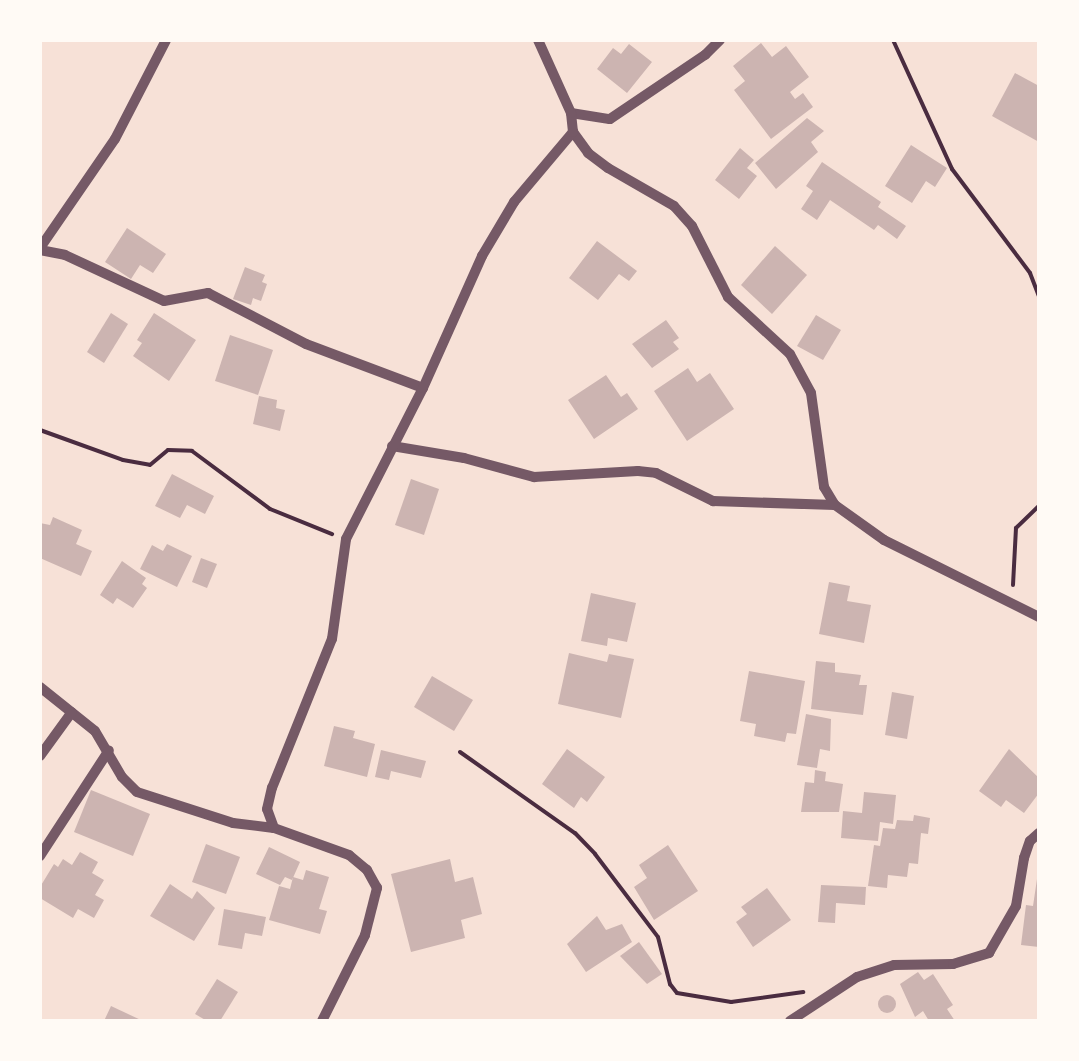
<!DOCTYPE html>
<html>
<head>
<meta charset="utf-8">
<style>
  body { margin:0 }
  #map { position:relative; width:1079px; height:1061px; overflow:hidden; background:#f7e1d7; font-family:"DM Sans",sans-serif }
  div>[style] { position:absolute }
  [style*='--x'] { left:calc(var(--x)*1px); top:calc(var(--y)*1px); width:calc(var(--w)*1px); rotate:calc(var(--a)*1deg) }
  .building>* { inset:0; background:#ccb4b1 }
  .round { border-radius:50% }
  .path>* { height:4px; margin:-2px; padding:0 2px; transform-origin:2px; border-radius:2px; background:#4a2c40 }
  .minor>* { height:10px; margin:-5px; padding:0 5px; transform-origin:5px; border-radius:5px; background:#755966 }
  span { translate:-50% -50%; white-space:nowrap; text-align:center; line-height:1.15; -webkit-text-stroke:8px #fffaf5; paint-order:stroke }
  .frame { position:absolute; inset:0; border:42px solid #fffaf5; pointer-events:none }
</style>
</head>
<body>
<div id="map">
  <div class="building">
    <div style="clip-path:polygon(761px 43px,772px 57px,786px 46px,809px 77px,790px 92px,795px 99px,803px 93px,813px 107px,771px 139px,734px 90px,745px 81px,733px 66px)"></div>
    <div style="clip-path:polygon(629px 44px,652px 62px,627px 93px,597px 69px,613px 48px,621px 54px)"></div>
    <div style="clip-path:polygon(1015px 73px,1039px 86px,1039px 142px,992px 116px)"></div>
    <div style="clip-path:polygon(807px 118px,824px 131px,811px 142px,818px 152px,776px 189px,755px 163px)"></div>
    <div style="clip-path:polygon(911px 145px,947px 168px,935px 187px,926px 181px,912px 203px,885px 186px)"></div>
    <div style="clip-path:polygon(740px 148px,754px 160px,747px 168px,757px 176px,739px 199px,715px 180px)"></div>
    <div style="clip-path:polygon(822px 162px,881px 202px,878px 207px,906px 226px,897px 239px,878px 225px,874px 230px,830px 200px,817px 220px,801px 209px,813px 191px,806px 186px)"></div>
    <div style="clip-path:polygon(127px 228px,166px 254px,153px 273px,140px 265px,131px 279px,105px 262px)"></div>
    <div style="clip-path:polygon(597px 241px,637px 271px,629px 281px,619px 274px,598px 300px,569px 278px)"></div>
    <div style="clip-path:polygon(775px 246px,807px 275px,772px 314px,741px 285px)"></div>
    <div style="clip-path:polygon(245px 267px,265px 275px,262px 282px,267px 284px,261px 301px,253px 298px,251px 305px,233px 299px)"></div>
    <div style="clip-path:polygon(111px 313px,128px 324px,104px 363px,87px 352px)"></div>
    <div style="clip-path:polygon(154px 313px,196px 340px,169px 381px,133px 356px,142px 343px,137px 340px)"></div>
    <div style="clip-path:polygon(816px 315px,841px 330px,823px 360px,797px 346px)"></div>
    <div style="clip-path:polygon(666px 320px,679px 338px,673px 342px,679px 349px,652px 368px,632px 344px)"></div>
    <div style="clip-path:polygon(230px 335px,273px 350px,258px 395px,215px 381px)"></div>
    <div style="clip-path:polygon(688px 368px,697px 382px,710px 373px,734px 409px,687px 441px,654px 391px)"></div>
    <div style="clip-path:polygon(606px 375px,621px 397px,627px 393px,638px 409px,594px 439px,568px 400px)"></div>
    <div style="clip-path:polygon(259px 396px,277px 400px,276px 408px,285px 410px,280px 431px,253px 424px)"></div>
    <div style="clip-path:polygon(172px 474px,214px 496px,205px 514px,187px 505px,180px 518px,155px 506px)"></div>
    <div style="clip-path:polygon(411px 479px,439px 489px,424px 535px,395px 525px)"></div>
    <div style="clip-path:polygon(53px 517px,82px 530px,76px 544px,92px 551px,81px 576px,40px 558px,40px 523px,50px 525px)"></div>
    <div style="clip-path:polygon(167px 544px,192px 556px,177px 587px,140px 569px,152px 545px,163px 551px)"></div>
    <div style="clip-path:polygon(201px 558px,217px 564px,207px 588px,192px 582px)"></div>
    <div style="clip-path:polygon(122px 561px,146px 578px,142px 584px,147px 588px,133px 608px,117px 598px,113px 604px,100px 595px)"></div>
    <div style="clip-path:polygon(829px 582px,850px 586px,847px 601px,871px 605px,864px 643px,819px 634px)"></div>
    <div style="clip-path:polygon(591px 593px,636px 603px,627px 642px,608px 638px,607px 646px,581px 641px)"></div>
    <div style="clip-path:polygon(569px 653px,607px 662px,609px 654px,634px 659px,621px 718px,558px 704px)"></div>
    <div style="clip-path:polygon(816px 661px,835px 663px,835px 672px,861px 675px,859px 685px,867px 685px,863px 715px,811px 709px)"></div>
    <div style="clip-path:polygon(749px 671px,805px 681px,796px 734px,787px 733px,785px 742px,754px 736px,756px 724px,740px 721px)"></div>
    <div style="clip-path:polygon(432px 676px,473px 700px,454px 731px,414px 707px)"></div>
    <div style="clip-path:polygon(892px 692px,914px 696px,907px 739px,885px 735px)"></div>
    <div style="clip-path:polygon(806px 714px,831px 719px,830px 751px,820px 749px,817px 768px,797px 765px)"></div>
    <div style="clip-path:polygon(334px 726px,355px 731px,353px 738px,375px 744px,367px 777px,324px 766px)"></div>
    <div style="clip-path:polygon(567px 749px,605px 777px,587px 802px,581px 797px,574px 808px,542px 784px)"></div>
    <div style="clip-path:polygon(1009px 749px,1039px 778px,1039px 793px,1024px 813px,1006px 800px,1001px 807px,979px 791px)"></div>
    <div style="clip-path:polygon(381px 750px,426px 761px,421px 778px,391px 771px,389px 780px,375px 777px)"></div>
    <div style="clip-path:polygon(815px 770px,826px 772px,825px 781px,843px 784px,839px 812px,801px 812px,805px 782px,814px 783px)"></div>
    <div style="clip-path:polygon(91px 790px,150px 814px,133px 856px,74px 832px)"></div>
    <div style="clip-path:polygon(864px 792px,896px 795px,893px 824px,880px 822px,878px 841px,841px 838px,843px 811px,862px 813px)"></div>
    <div style="clip-path:polygon(914px 815px,930px 818px,928px 834px,921px 833px,918px 864px,909px 863px,907px 877px,888px 875px,887px 888px,868px 886px,874px 845px,880px 846px,883px 828px,895px 829px,897px 820px,913px 821px)"></div>
    <div style="clip-path:polygon(206px 844px,240px 857px,226px 894px,192px 882px)"></div>
    <div style="clip-path:polygon(668px 845px,698px 891px,654px 920px,634px 887px,647px 878px,639px 865px)"></div>
    <div style="clip-path:polygon(269px 847px,300px 862px,292px 880px,285px 877px,280px 885px,256px 874px)"></div>
    <div style="clip-path:polygon(80px 852px,98px 862px,92px 873px,104px 880px,95px 895px,104px 900px,94px 918px,78px 909px,73px 918px,40px 898px,40px 887px,54px 864px,58px 867px,63px 859px,72px 865px)"></div>
    <div style="clip-path:polygon(450px 859px,455px 882px,473px 877px,482px 914px,461px 920px,465px 938px,411px 952px,391px 874px)"></div>
    <div style="clip-path:polygon(306px 870px,329px 877px,319px 909px,327px 911px,320px 934px,269px 920px,279px 886px,290px 889px,293px 877px,303px 880px)"></div>
    <div style="clip-path:polygon(1037px 879px,1039px 879px,1039px 947px,1021px 945px,1026px 905px,1033px 906px)"></div>
    <div style="clip-path:polygon(170px 884px,192px 899px,197px 891px,215px 908px,194px 941px,150px 916px)"></div>
    <div style="clip-path:polygon(821px 885px,866px 887px,865px 905px,836px 903px,835px 923px,818px 922px)"></div>
    <div style="clip-path:polygon(767px 888px,791px 920px,753px 947px,736px 922px,747px 914px,741px 907px)"></div>
    <div style="clip-path:polygon(224px 909px,266px 917px,262px 936px,245px 933px,242px 949px,218px 945px)"></div>
    <div style="clip-path:polygon(597px 916px,606px 930px,622px 924px,632px 942px,586px 972px,567px 944px)"></div>
    <div style="clip-path:polygon(639px 942px,662px 974px,647px 984px,620px 956px)"></div>
    <div style="clip-path:polygon(918px 972px,924px 980px,933px 974px,953px 1005px,947px 1009px,955px 1021px,929px 1021px,923px 1011px,915px 1017px,900px 984px)"></div>
    <div style="clip-path:polygon(217px 979px,238px 992px,220px 1021px,207px 1021px,195px 1014px)"></div>
    <div class="round" style="left:878px;top:995px;width:18px;height:18px"></div>
    <div style="clip-path:polygon(111px 1006px,143px 1021px,104px 1021px)"></div>
  </div>
  <div class="path">
    <div style="--x:893;--y:40;--w:142;--a:65.4"></div>
    <div style="--x:952;--y:169;--w:130;--a:53.1"></div>
    <div style="--x:1030;--y:273;--w:25;--a:69"></div>
    <div style="--x:1039;--y:306;--w:12;--a:90"></div>
    <div style="--x:1039;--y:401;--w:13;--a:90"></div>
    <div style="--x:40;--y:430;--w:88;--a:19.9"></div>
    <div style="--x:123;--y:460;--w:27;--a:10"></div>
    <div style="--x:150;--y:465;--w:23;--a:-40"></div>
    <div style="--x:168;--y:450;--w:24;--a:2"></div>
    <div style="--x:192;--y:451;--w:97;--a:36.6"></div>
    <div style="--x:270;--y:509;--w:67;--a:22"></div>
    <div style="--x:1013;--y:585;--w:57;--a:-87"></div>
    <div style="--x:1016;--y:528;--w:32;--a:-44"></div>
    <div style="--x:460;--y:752;--w:141;--a:35.2"></div>
    <div style="--x:575;--y:833;--w:29;--a:46"></div>
    <div style="--x:595;--y:854;--w:104;--a:52.8"></div>
    <div style="--x:658;--y:937;--w:49;--a:75.7"></div>
    <div style="--x:670;--y:984;--w:11;--a:52"></div>
    <div style="--x:677;--y:993;--w:55;--a:9.5"></div>
    <div style="--x:731;--y:1002;--w:73;--a:-7.9"></div>
  </div>
  <div class="minor">
    <div style="--x:571;--y:113;--w:39;--a:9"></div>
    <div style="--x:610;--y:119;--w:115;--a:-34"></div>
    <div style="--x:705;--y:55;--w:21;--a:-45"></div>
    <div style="--x:573;--y:132;--w:26;--a:54"></div>
    <div style="--x:588;--y:153;--w:25;--a:37"></div>
    <div style="--x:608;--y:168;--w:76;--a:29.9"></div>
    <div style="--x:674;--y:206;--w:27;--a:48"></div>
    <div style="--x:692;--y:226;--w:80;--a:63.1"></div>
    <div style="--x:728;--y:297;--w:84;--a:42.6"></div>
    <div style="--x:790;--y:354;--w:44;--a:61.7"></div>
    <div style="--x:811;--y:393;--w:95;--a:82.1"></div>
    <div style="--x:824;--y:487;--w:21;--a:59"></div>
    <div style="--x:835;--y:505;--w:60;--a:35.5"></div>
    <div style="--x:884;--y:540;--w:173;--a:26.4"></div>
    <div style="--x:40;--y:248;--w:132;--a:-55.5"></div>
    <div style="--x:115;--y:139;--w:111;--a:-62.7"></div>
    <div style="--x:40;--y:250;--w:25;--a:11"></div>
    <div style="--x:65;--y:255;--w:109;--a:24.9"></div>
    <div style="--x:164;--y:301;--w:45;--a:-10.3"></div>
    <div style="--x:208;--y:293;--w:110;--a:27.5"></div>
    <div style="--x:306;--y:344;--w:125;--a:20.6"></div>
    <div style="--x:392;--y:446;--w:73;--a:9.5"></div>
    <div style="--x:464;--y:458;--w:73;--a:15.2"></div>
    <div style="--x:534;--y:477;--w:104;--a:-3.3"></div>
    <div style="--x:638;--y:471;--w:18;--a:6"></div>
    <div style="--x:656;--y:473;--w:64;--a:26.2"></div>
    <div style="--x:713;--y:501;--w:122;--a:1.9"></div>
    <div style="--x:40;--y:687;--w:70;--a:38.7"></div>
    <div style="--x:95;--y:731;--w:53;--a:59.6"></div>
    <div style="--x:122;--y:777;--w:21;--a:45"></div>
    <div style="--x:137;--y:792;--w:101;--a:17.9"></div>
    <div style="--x:233;--y:823;--w:41;--a:7"></div>
    <div style="--x:40;--y:756;--w:54;--a:-54"></div>
    <div style="--x:40;--y:856;--w:126;--a:-56.9"></div>
    <div style="--x:322;--y:1021;--w:96;--a:-63.4"></div>
    <div style="--x:365;--y:935;--w:49;--a:-75.7"></div>
    <div style="--x:377;--y:888;--w:21;--a:-119"></div>
    <div style="--x:367;--y:870;--w:23;--a:-140"></div>
    <div style="--x:349;--y:855;--w:80;--a:-160.2"></div>
    <div style="--x:274;--y:828;--w:20;--a:-110"></div>
    <div style="--x:267;--y:809;--w:22;--a:-77"></div>
    <div style="--x:272;--y:788;--w:161;--a:-68.1"></div>
    <div style="--x:332;--y:639;--w:101;--a:-82"></div>
    <div style="--x:346;--y:539;--w:169;--a:-63"></div>
    <div style="--x:423;--y:388;--w:145;--a:-65.9"></div>
    <div style="--x:482;--y:256;--w:63;--a:-59.3"></div>
    <div style="--x:514;--y:202;--w:92;--a:-49.9"></div>
    <div style="--x:573;--y:132;--w:19;--a:-96"></div>
    <div style="--x:571;--y:113;--w:80;--a:-114.3"></div>
    <div style="--x:790;--y:1021;--w:80;--a:-33.3"></div>
    <div style="--x:857;--y:977;--w:39;--a:-18"></div>
    <div style="--x:894;--y:965;--w:59;--a:-1"></div>
    <div style="--x:953;--y:964;--w:38;--a:-17"></div>
    <div style="--x:989;--y:953;--w:54;--a:-60.1"></div>
    <div style="--x:1016;--y:906;--w:49;--a:-80.5"></div>
    <div style="--x:1024;--y:858;--w:18;--a:-71"></div>
    <div style="--x:1030;--y:841;--w:12;--a:-42"></div>
  </div>
  <div class="frame"></div>
</div>
</body>
</html>
